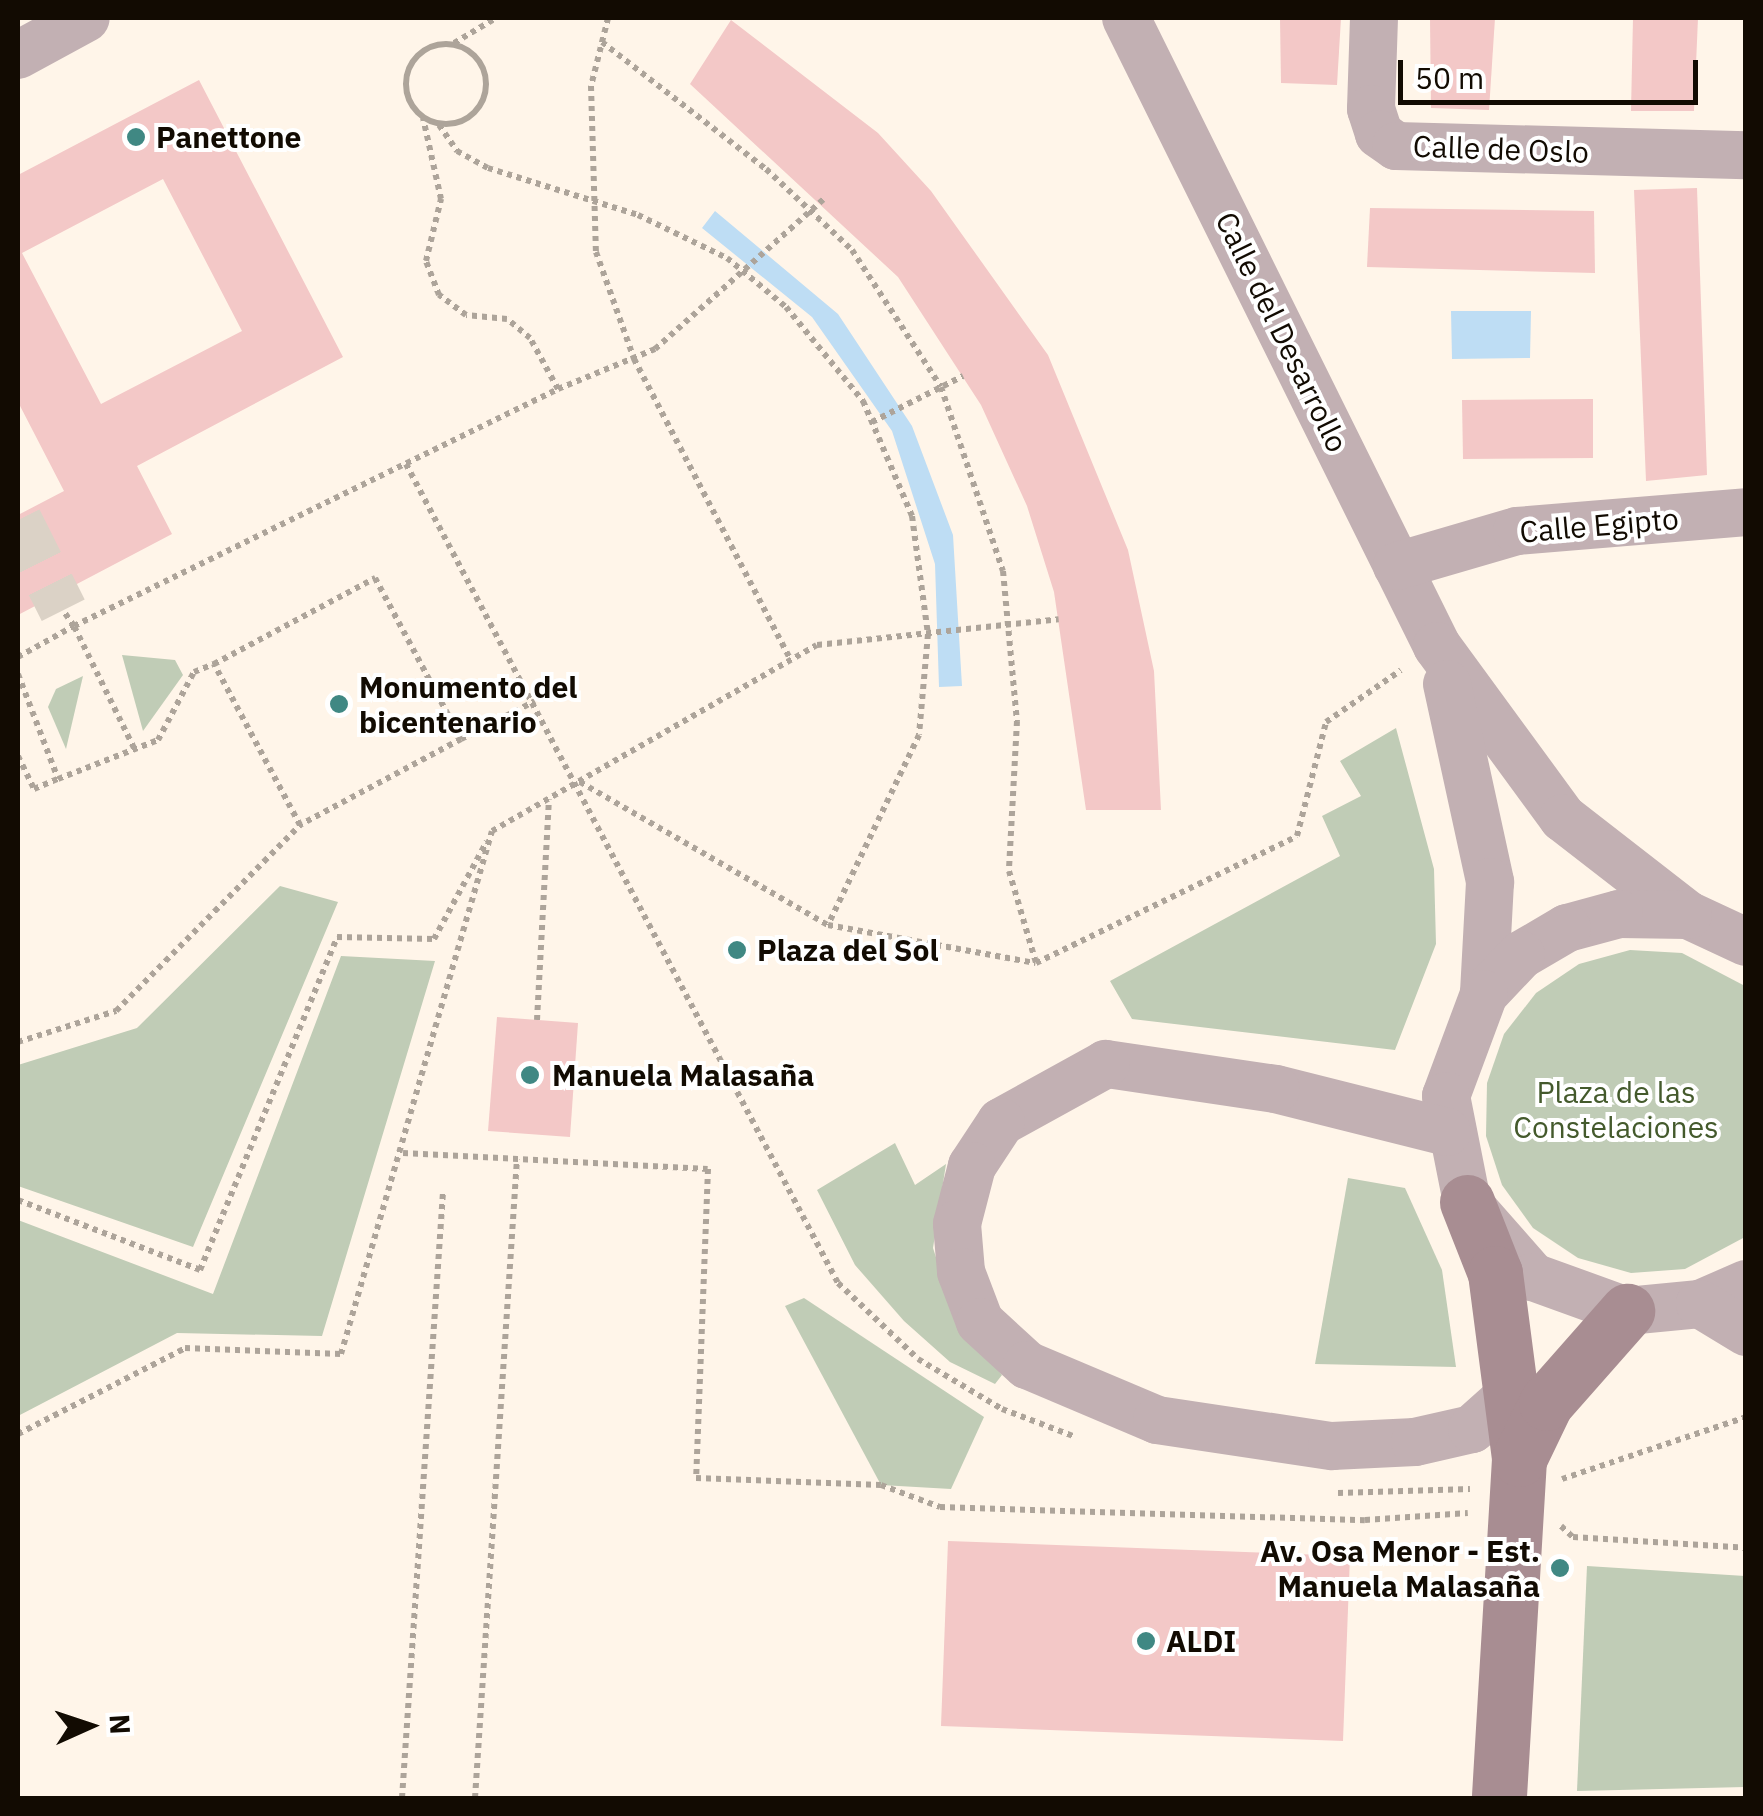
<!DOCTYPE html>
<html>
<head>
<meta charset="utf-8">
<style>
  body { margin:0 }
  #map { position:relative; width:1763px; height:1816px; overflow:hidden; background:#fff5e9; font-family:"IBM Plex Sans",sans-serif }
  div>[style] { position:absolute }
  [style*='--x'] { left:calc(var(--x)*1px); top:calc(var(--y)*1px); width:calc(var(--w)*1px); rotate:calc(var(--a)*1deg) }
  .green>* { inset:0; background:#c0ccb6 }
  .water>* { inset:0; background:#beddf4 }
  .building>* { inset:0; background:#f3c8c7 }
  .street-tunnel>* { height:48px; margin-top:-24px; transform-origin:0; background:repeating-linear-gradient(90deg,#dbd2c6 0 48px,transparent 0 72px) }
  .path>* { height:6px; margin-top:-3px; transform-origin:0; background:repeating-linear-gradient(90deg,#ada49a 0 5px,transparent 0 10px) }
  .path>.ring { margin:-3px; padding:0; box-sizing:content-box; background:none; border:6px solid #ada49a; border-radius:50% }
  .street>* { height:48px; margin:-24px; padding:0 24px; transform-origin:24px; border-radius:24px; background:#c2b0b3 }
  .secondary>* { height:55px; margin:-27.5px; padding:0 27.5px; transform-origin:27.5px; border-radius:27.5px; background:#a88d92 }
  .dots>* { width:28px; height:28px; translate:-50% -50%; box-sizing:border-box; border:5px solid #fff; border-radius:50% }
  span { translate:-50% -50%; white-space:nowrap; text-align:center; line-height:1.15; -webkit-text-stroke:8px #fff; paint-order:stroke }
  .poi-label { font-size:30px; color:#120b02; font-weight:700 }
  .left { translate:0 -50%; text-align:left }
  .right { translate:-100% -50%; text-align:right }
  .street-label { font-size:30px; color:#120b02 }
  .park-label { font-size:30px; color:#445a2c }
  .frame { position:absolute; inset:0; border:20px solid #120b02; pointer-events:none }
  .north { position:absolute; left:40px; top:1676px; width:100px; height:100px; -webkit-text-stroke:8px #fff; paint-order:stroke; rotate:87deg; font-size:28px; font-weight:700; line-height:40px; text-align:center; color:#120b02 }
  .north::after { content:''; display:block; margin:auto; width:35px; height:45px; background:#120b02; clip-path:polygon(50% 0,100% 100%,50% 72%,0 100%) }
  .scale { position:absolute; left:1398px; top:60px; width:300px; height:45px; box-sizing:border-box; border:5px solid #120b02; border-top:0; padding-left:12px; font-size:30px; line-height:35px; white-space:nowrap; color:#120b02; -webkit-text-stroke:8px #fff; paint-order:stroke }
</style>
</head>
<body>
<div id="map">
  <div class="green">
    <div style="clip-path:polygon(122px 655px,175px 660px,183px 675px,143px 731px)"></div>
    <div style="clip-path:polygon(83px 676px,66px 749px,48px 707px,56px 689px)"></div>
    <div style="clip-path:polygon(1396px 728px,1434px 869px,1436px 944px,1395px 1050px,1132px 1019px,1110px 981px,1340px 856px,1322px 816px,1361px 796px,1340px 761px)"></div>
    <div style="clip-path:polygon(280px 886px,338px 902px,193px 1247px,18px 1186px,18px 1065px,137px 1028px)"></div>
    <div style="clip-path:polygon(1630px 950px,1682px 953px,1745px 986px,1745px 1237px,1685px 1269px,1631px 1273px,1578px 1258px,1533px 1228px,1502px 1185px,1486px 1136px,1487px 1083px,1504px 1034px,1536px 993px,1579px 964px)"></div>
    <div style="clip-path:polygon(341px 956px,435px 961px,322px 1336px,177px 1333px,18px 1416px,18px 1220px,213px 1294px)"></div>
    <div style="clip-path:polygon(895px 1143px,915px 1185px,946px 1164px,933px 1248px,956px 1319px,1002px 1375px,995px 1384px,950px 1362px,904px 1321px,855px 1265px,817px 1190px)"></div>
    <div style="clip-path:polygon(1348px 1178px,1405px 1188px,1442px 1270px,1456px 1367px,1315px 1364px)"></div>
    <div style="clip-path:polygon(804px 1298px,984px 1417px,951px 1489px,881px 1485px,785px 1306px)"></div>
    <div style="clip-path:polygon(1587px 1566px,1745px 1576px,1745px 1787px,1577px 1791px)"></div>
  </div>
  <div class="water">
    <div style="clip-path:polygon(715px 211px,838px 314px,912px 426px,953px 535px,962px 686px,939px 687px,935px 564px,892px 431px,812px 317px,702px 228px)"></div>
    <div style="clip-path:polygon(1451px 311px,1531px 311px,1530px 358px,1452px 359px)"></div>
  </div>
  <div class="building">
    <div style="clip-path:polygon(1280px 18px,1341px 18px,1337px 85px,1281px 83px)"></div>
    <div style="clip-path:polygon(1430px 18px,1495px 18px,1489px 110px,1431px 108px)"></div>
    <div style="clip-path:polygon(1633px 18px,1698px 18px,1694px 111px,1631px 111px)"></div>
    <div style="clip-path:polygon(731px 20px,878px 133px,931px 191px,1048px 355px,1128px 550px,1154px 671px,1161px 810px,1086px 810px,1054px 592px,1027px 506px,981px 405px,898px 277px,690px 84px)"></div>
    <div style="clip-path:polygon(evenodd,199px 80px,343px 357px,137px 466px,172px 534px,18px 615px,18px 515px,64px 491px,18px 402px,18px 175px,199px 80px,163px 179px,242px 331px,101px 404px,22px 253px,163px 179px)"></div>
    <div style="clip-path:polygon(1697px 188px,1707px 475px,1646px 481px,1634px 190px)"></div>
    <div style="clip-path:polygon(1370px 208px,1594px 211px,1595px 273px,1367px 267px)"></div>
    <div style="clip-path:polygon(1593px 399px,1593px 458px,1463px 459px,1462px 400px)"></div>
    <div style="clip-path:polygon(497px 1017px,578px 1023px,570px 1137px,488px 1131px)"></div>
    <div style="clip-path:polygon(948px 1541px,1350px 1556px,1343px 1741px,941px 1726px)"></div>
  </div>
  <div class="street-tunnel">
    <div style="--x:18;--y:520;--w:101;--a:63.4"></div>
  </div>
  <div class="path">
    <div style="--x:608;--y:18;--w:70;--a:104"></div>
    <div style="--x:591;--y:86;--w:166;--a:88.3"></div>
    <div style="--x:596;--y:252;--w:114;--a:70.4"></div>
    <div style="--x:634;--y:359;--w:339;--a:62.5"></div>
    <div style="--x:602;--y:42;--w:207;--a:37.8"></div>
    <div style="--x:766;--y:169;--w:118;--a:43.3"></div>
    <div style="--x:852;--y:250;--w:163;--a:57"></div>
    <div style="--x:941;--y:387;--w:194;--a:71.4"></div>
    <div style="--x:1003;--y:571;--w:151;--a:84.7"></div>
    <div style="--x:1017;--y:721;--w:150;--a:93.1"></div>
    <div style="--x:1009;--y:871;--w:96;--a:73.6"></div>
    <div style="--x:454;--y:43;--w:49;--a:-30.8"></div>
    <div class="ring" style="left:406px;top:44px;width:74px;height:74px"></div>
    <div style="--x:439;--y:125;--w:32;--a:55"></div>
    <div style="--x:457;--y:151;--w:35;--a:29"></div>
    <div style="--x:488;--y:168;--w:157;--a:17.4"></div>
    <div style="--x:638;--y:215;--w:99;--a:25.8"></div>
    <div style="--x:727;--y:258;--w:77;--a:39.7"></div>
    <div style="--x:786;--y:307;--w:122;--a:50.7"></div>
    <div style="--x:863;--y:401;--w:125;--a:66.9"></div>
    <div style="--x:912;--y:516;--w:119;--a:82.3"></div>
    <div style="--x:928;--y:634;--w:101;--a:95.1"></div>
    <div style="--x:919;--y:735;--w:211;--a:115.6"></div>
    <div style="--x:558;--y:389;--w:105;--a:-22.4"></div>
    <div style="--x:655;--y:349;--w:225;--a:-41.6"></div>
    <div style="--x:872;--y:422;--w:102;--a:-26.8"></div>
    <div style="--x:406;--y:464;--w:926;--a:62.19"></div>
    <div style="--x:838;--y:1283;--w:110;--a:43.5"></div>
    <div style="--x:918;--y:1359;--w:98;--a:30.8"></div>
    <div style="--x:1002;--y:1409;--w:76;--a:20.8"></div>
    <div style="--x:375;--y:578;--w:183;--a:61.9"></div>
    <div style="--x:461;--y:739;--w:183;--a:151.9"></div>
    <div style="--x:300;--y:825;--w:183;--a:-118.1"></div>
    <div style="--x:214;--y:664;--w:183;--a:-28.1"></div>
    <div style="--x:18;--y:657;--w:64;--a:-29"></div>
    <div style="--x:74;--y:626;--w:19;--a:-125"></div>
    <div style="--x:18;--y:674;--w:112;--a:69.1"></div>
    <div style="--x:58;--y:779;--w:107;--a:-21.3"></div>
    <div style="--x:158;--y:740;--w:77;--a:-62.1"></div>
    <div style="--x:194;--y:672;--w:22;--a:-22"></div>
    <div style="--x:461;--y:739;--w:83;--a:-27.2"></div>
    <div style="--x:134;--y:748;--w:136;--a:-116.2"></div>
    <div style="--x:74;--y:626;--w:539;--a:-26.09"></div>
    <div style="--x:558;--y:389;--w:58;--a:-118.8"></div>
    <div style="--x:530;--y:338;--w:30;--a:-140"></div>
    <div style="--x:507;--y:319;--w:41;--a:-174.4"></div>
    <div style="--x:466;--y:315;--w:34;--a:-143"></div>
    <div style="--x:439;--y:295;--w:36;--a:-111"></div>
    <div style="--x:426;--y:261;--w:64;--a:-76.4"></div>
    <div style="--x:441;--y:199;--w:83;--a:-102.5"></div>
    <div style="--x:18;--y:756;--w:37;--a:64"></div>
    <div style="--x:34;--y:789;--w:26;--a:-23"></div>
    <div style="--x:580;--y:782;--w:286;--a:30"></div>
    <div style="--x:828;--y:925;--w:211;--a:10.4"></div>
    <div style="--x:1036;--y:963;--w:290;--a:-25.9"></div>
    <div style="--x:1297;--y:836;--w:118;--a:-75.7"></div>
    <div style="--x:1326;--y:722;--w:91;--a:-34.7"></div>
    <div style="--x:537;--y:1020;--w:221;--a:-86.9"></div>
    <div style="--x:18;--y:1042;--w:103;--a:-17.6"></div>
    <div style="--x:116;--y:1011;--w:262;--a:-45.3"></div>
    <div style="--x:403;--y:1153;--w:305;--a:3"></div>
    <div style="--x:708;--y:1169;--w:309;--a:92.2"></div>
    <div style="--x:696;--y:1478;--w:185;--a:2.2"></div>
    <div style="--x:881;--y:1485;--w:63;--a:20.4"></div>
    <div style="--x:940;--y:1507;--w:425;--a:1.8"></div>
    <div style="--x:1365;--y:1520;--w:103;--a:-3.9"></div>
    <div style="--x:18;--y:1200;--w:195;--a:21"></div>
    <div style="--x:200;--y:1270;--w:360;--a:-67.6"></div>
    <div style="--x:337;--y:937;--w:97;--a:1.2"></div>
    <div style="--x:434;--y:939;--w:111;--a:-61.6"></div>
    <div style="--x:18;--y:1434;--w:188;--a:-27.2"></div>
    <div style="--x:185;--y:1348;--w:156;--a:2.2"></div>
    <div style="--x:341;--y:1354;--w:544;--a:-73.9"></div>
    <div style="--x:492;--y:831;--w:374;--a:-29.8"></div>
    <div style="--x:817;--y:645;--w:243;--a:-6.1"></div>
    <div style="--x:1562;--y:1479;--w:194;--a:-18.6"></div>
    <div style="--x:1338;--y:1493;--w:132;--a:-1.7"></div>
    <div style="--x:1561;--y:1526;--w:16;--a:43"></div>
    <div style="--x:1573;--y:1537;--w:173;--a:3.6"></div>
    <div style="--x:402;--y:1798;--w:607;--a:-86.13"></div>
    <div style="--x:475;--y:1798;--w:640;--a:-86.24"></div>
  </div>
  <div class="street">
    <div style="--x:1126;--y:18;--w:701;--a:63.65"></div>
    <div style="--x:1437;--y:646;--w:213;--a:53.8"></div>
    <div style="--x:1563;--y:818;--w:158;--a:37.8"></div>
    <div style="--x:1374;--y:18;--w:91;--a:91.9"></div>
    <div style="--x:1371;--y:109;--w:26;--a:72"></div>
    <div style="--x:1379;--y:134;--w:21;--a:35"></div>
    <div style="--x:1396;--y:146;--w:350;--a:1.5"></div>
    <div style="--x:18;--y:55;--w:77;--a:-28.6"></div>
    <div style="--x:1397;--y:566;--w:125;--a:-16.3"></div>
    <div style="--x:1517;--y:531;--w:230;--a:-4.7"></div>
    <div style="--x:1447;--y:684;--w:203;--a:77.7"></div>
    <div style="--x:1490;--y:882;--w:112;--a:93.1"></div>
    <div style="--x:1746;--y:942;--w:64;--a:-155"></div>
    <div style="--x:1688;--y:915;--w:69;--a:-179.2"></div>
    <div style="--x:1619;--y:914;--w:54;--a:164.9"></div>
    <div style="--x:1567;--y:928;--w:53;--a:149.6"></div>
    <div style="--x:1521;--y:955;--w:54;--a:133.5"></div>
    <div style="--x:1484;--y:994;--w:109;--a:110.4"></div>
    <div style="--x:1446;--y:1096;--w:108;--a:78.8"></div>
    <div style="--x:1467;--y:1202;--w:100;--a:48.7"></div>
    <div style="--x:1533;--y:1277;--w:100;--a:19.9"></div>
    <div style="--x:1627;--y:1311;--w:73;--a:-5.5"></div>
    <div style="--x:1700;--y:1304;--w:50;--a:-23.5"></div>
    <div style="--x:1447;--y:1132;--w:176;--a:-165.9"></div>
    <div style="--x:1276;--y:1089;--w:172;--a:-171.6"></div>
    <div style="--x:1106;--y:1064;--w:120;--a:151.1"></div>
    <div style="--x:1001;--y:1122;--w:53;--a:123.4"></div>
    <div style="--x:972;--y:1166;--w:60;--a:104.5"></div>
    <div style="--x:957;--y:1224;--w:48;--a:85.2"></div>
    <div style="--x:961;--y:1272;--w:53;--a:69.2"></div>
    <div style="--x:980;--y:1322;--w:64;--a:42.5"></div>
    <div style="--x:1027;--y:1365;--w:141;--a:22.9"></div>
    <div style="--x:1157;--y:1420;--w:177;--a:8.5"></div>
    <div style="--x:1332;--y:1446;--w:83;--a:-2.8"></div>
    <div style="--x:1415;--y:1442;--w:58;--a:-12.8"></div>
    <div style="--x:1472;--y:1429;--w:51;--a:-41.8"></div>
    <div style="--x:1700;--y:1304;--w:54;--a:31.3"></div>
  </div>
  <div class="secondary">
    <div style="--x:1467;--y:1202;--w:76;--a:68.5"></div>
    <div style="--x:1495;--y:1273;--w:188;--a:82.6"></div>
    <div style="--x:1519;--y:1459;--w:340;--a:93.4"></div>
    <div style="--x:1519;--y:1459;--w:62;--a:-64.3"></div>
    <div style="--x:1546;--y:1403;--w:123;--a:-48.6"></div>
  </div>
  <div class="dots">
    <div style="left:136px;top:137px;background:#408883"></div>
    <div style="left:339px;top:704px;background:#408883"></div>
    <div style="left:737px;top:950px;background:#408883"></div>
    <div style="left:530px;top:1075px;background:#408883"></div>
    <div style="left:1560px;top:1568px;background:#408883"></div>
    <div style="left:1146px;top:1641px;background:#408883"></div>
  </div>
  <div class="poi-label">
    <span class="left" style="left:156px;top:137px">Panettone</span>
    <span class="left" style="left:359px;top:704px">Monumento del<br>bicentenario</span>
    <span class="left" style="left:757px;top:950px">Plaza del Sol</span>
    <span class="left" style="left:552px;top:1075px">Manuela Malasaña</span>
    <span class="right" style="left:1540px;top:1568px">Av. Osa Menor - Est.<br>Manuela Malasaña</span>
    <span class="left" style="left:1166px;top:1641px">ALDI</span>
  </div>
  <div class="street-label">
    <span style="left:1501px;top:149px;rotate:2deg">Calle de Oslo</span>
    <span style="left:1282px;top:332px;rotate:64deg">Calle del Desarrollo</span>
    <span style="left:1599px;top:525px;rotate:-5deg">Calle Egipto</span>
  </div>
  <div class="park-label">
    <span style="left:1616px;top:1109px">Plaza de las<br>Constelaciones</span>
  </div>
  <div class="frame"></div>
  <div class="north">N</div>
  <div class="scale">50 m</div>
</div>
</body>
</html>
